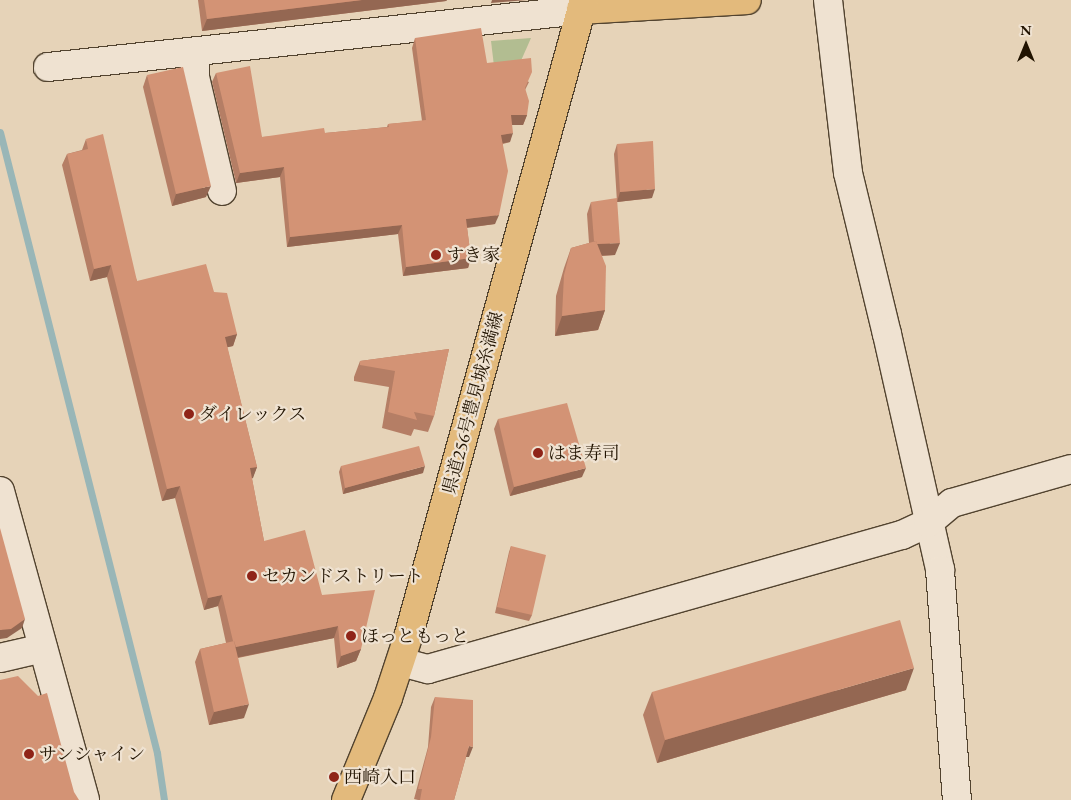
<!DOCTYPE html>
<html>
<head>
<meta charset="utf-8">
<style>
  body { margin:0 }
  #map { position:relative; width:1071px; height:800px; overflow:hidden; background:#e6d3b8; font-family:"EB Garamond","Noto Serif JP",serif }
  div>[style] { position:absolute }
  [style*='--x'] { left:calc(var(--x)*1px); top:calc(var(--y)*1px); width:calc(var(--w)*1px); rotate:calc(var(--a)*1deg) }
  .green>* { inset:0; background:#b2bd91 }
  .stream>* { height:7px; margin:-3.5px; padding:0 3.5px; transform-origin:3.5px; border-radius:3.5px; background:#99b6b7 }
  .roads { filter:drop-shadow(1px 0 #52432f) drop-shadow(-1px 0 #52432f) drop-shadow(0 1px #52432f) drop-shadow(0 -1px #52432f) }
  .minor>* { height:28px; margin:-14px; padding:0 14px; transform-origin:14px; border-radius:14px; background:#efe2d1 }
  .major>* { height:28px; margin:-14px; padding:0 14px; transform-origin:14px; border-radius:14px; background:#e3ba7c }
  .wall>* { inset:0; background:#b57e65 }
  .shaded-wall>* { inset:0; background:#946752 }
  .building>* { inset:0; background:#d39375 }
  .dots>* { width:14px; height:14px; translate:-50% -50%; box-sizing:border-box; border:2px solid #efe2d1; border-radius:50% }
  span { translate:-50% -50%; white-space:nowrap; text-align:center; line-height:1.15; -webkit-text-stroke:4.5px #efe2d1; paint-order:stroke }
  .poi-label { font-size:18px; color:#211301 }
  .left { translate:0 -50%; text-align:left }
  .street-label { font-size:18px; color:#211301 }
  .north { position:absolute; left:1001px; top:20px; width:50px; height:50px; -webkit-text-stroke:4px #efe2d1; paint-order:stroke; rotate:0deg; font-size:14px; font-weight:700; line-height:20px; text-align:center; color:#211301 }
  .north::after { content:''; display:block; margin:auto; width:18px; height:22px; background:#211301; clip-path:polygon(50% 0,100% 100%,50% 72%,0 100%) }
</style>
</head>
<body>
<div id="map">
  <div class="green">
    <div style="clip-path:polygon(531px 38px,520px 63px,494px 66px,491px 41px)"></div>
  </div>
  <div class="stream">
    <div style="--x:0;--y:132;--w:641;--a:75.81"></div>
    <div style="--x:157;--y:753;--w:48;--a:81.5"></div>
  </div>
  <div class="roads">
    <div class="minor">
      <div style="--x:828;--y:0;--w:174;--a:83.4"></div>
      <div style="--x:848;--y:173;--w:166;--a:76.4"></div>
      <div style="--x:887;--y:334;--w:242;--a:77.3"></div>
      <div style="--x:940;--y:570;--w:231;--a:85.8"></div>
      <div style="--x:195;--y:52;--w:25;--a:90"></div>
      <div style="--x:195;--y:77;--w:117;--a:76.7"></div>
      <div style="--x:48;--y:67;--w:536;--a:-6.1"></div>
      <div style="--x:0;--y:491;--w:320;--a:74.6"></div>
      <div style="--x:0;--y:658;--w:44;--a:-13.1"></div>
      <div style="--x:401;--y:662;--w:28;--a:15"></div>
      <div style="--x:428;--y:669;--w:493;--a:-15.8"></div>
      <div style="--x:902;--y:535;--w:29;--a:-25"></div>
      <div style="--x:928;--y:523;--w:31;--a:-40"></div>
      <div style="--x:952;--y:503;--w:124;--a:-15.9"></div>
    </div>
    <div class="major">
      <div style="--x:581;--y:10;--w:166;--a:-3.4"></div>
      <div style="--x:346;--y:800;--w:110;--a:-67.6"></div>
      <div style="--x:388;--y:698;--w:67;--a:-71.8"></div>
      <div style="--x:409;--y:634;--w:658;--a:-74.57"></div>
    </div>
  </div>
  <div class="wall">
    <div style="clip-path:polygon(198px 0,447px 0,446px 1px,202px 31px)"></div>
    <div style="clip-path:polygon(415px 38px,487px 63px,529px 82px,525px 90px,527px 115px,523px 125px,512px 125px,510px 142px,503px 144px,495px 224px,467px 228px,471px 258px,468px 268px,403px 276px,398px 234px,287px 247px,280px 177px,236px 183px,212px 82px,216px 73px,262px 137px,325px 133px,387px 127px,388px 124px,422px 121px,412px 48px)"></div>
    <div style="clip-path:polygon(147px 75px,206px 197px,172px 206px,143px 87px)"></div>
    <div style="clip-path:polygon(86px 139px,137px 281px,214px 292px,237px 334px,233px 346px,227px 347px,257px 467px,252px 479px,264px 541px,322px 595px,361px 649px,356px 661px,337px 668px,334px 638px,238px 658px,244px 718px,209px 725px,195px 662px,200px 649px,226px 643px,218px 606px,204px 610px,175px 498px,162px 501px,107px 277px,90px 281px,62px 165px,67px 154px,82px 150px)"></div>
    <div style="clip-path:polygon(617px 144px,652px 198px,617px 202px,614px 154px)"></div>
    <div style="clip-path:polygon(591px 202px,615px 255px,602px 256px,605px 310px,598px 330px,555px 336px,556px 296px,564px 268px,571px 248px,589px 243px,587px 214px)"></div>
    <div style="clip-path:polygon(449px 349px,434px 416px,428px 432px,414px 429px,411px 436px,382px 428px,389px 387px,354px 381px,354px 377px,360px 361px)"></div>
    <div style="clip-path:polygon(498px 419px,582px 477px,510px 496px,494px 429px)"></div>
    <div style="clip-path:polygon(341px 466px,423px 473px,343px 494px,339px 472px)"></div>
    <div style="clip-path:polygon(511px 546px,532px 615px,529px 621px,495px 613px,509px 552px)"></div>
    <div style="clip-path:polygon(906px 690px,657px 763px,643px 715px,652px 692px)"></div>
    <div style="clip-path:polygon(435px 697px,469px 757px,466px 757px,454px 800px,418px 800px,414px 799px,428px 747px,431px 707px)"></div>
  </div>
  <div class="shaded-wall">
    <div style="clip-path:polygon(362px 0,447px 0,446px 1px,202px 31px,207px 19px)"></div>
    <div style="clip-path:polygon(492px 0,527px 0,491px 3px)"></div>
    <div style="clip-path:polygon(511px 115px,527px 115px,523px 125px,508px 125px)"></div>
    <div style="clip-path:polygon(513px 133px,510px 142px,498px 144px,501px 135px)"></div>
    <div style="clip-path:polygon(284px 167px,280px 177px,236px 183px,240px 173px)"></div>
    <div style="clip-path:polygon(211px 186px,206px 197px,172px 206px,176px 194px)"></div>
    <div style="clip-path:polygon(655px 189px,652px 198px,617px 202px,620px 192px)"></div>
    <div style="clip-path:polygon(499px 215px,495px 224px,463px 228px,466px 219px)"></div>
    <div style="clip-path:polygon(402px 225px,398px 234px,287px 247px,290px 237px)"></div>
    <div style="clip-path:polygon(620px 243px,615px 255px,590px 256px,594px 244px)"></div>
    <div style="clip-path:polygon(471px 258px,468px 268px,403px 276px,406px 267px)"></div>
    <div style="clip-path:polygon(111px 265px,107px 277px,90px 281px,94px 269px)"></div>
    <div style="clip-path:polygon(605px 310px,598px 330px,555px 336px,562px 316px)"></div>
    <div style="clip-path:polygon(237px 334px,233px 346px,220px 349px,225px 337px)"></div>
    <div style="clip-path:polygon(425px 466px,423px 473px,343px 494px,345px 488px)"></div>
    <div style="clip-path:polygon(257px 467px,253px 478px,246px 480px,250px 468px)"></div>
    <div style="clip-path:polygon(586px 468px,582px 477px,510px 496px,514px 487px)"></div>
    <div style="clip-path:polygon(180px 486px,175px 498px,162px 501px,167px 489px)"></div>
    <div style="clip-path:polygon(222px 595px,218px 606px,204px 610px,208px 598px)"></div>
    <div style="clip-path:polygon(25px 619px,22px 628px,7px 638px,0 639px,0 630px)"></div>
    <div style="clip-path:polygon(338px 626px,334px 638px,230px 659px,235px 647px)"></div>
    <div style="clip-path:polygon(361px 649px,356px 661px,337px 668px,341px 656px)"></div>
    <div style="clip-path:polygon(914px 668px,906px 690px,657px 763px,665px 740px)"></div>
    <div style="clip-path:polygon(249px 704px,244px 718px,209px 725px,214px 712px)"></div>
    <div style="clip-path:polygon(469px 746px,473px 747px,469px 757px,465px 757px)"></div>
  </div>
  <div class="building">
    <div style="clip-path:polygon(204px 0,362px 0,207px 19px)"></div>
    <div style="clip-path:polygon(481px 28px,487px 63px,531px 58px,532px 72px,525px 88px,529px 101px,527px 115px,511px 115px,513px 133px,501px 135px,508px 171px,499px 215px,466px 219px,471px 258px,406px 267px,402px 225px,290px 237px,284px 167px,240px 173px,216px 73px,250px 66px,262px 137px,324px 128px,325px 133px,389px 127px,388px 124px,426px 120px,415px 38px)"></div>
    <div style="clip-path:polygon(183px 67px,211px 186px,176px 194px,147px 75px)"></div>
    <div style="clip-path:polygon(103px 134px,137px 281px,206px 264px,214px 292px,227px 293px,237px 334px,225px 337px,257px 467px,250px 468px,264px 541px,305px 530px,322px 595px,375px 590px,361px 649px,341px 656px,338px 626px,236px 647px,234px 641px,233px 641px,222px 595px,208px 598px,180px 486px,167px 489px,111px 265px,94px 269px,67px 154px,88px 149px,86px 139px)"></div>
    <div style="clip-path:polygon(653px 141px,655px 189px,620px 192px,617px 144px)"></div>
    <div style="clip-path:polygon(617px 198px,620px 243px,597px 244px,596px 241px,594px 241px,591px 202px)"></div>
    <div style="clip-path:polygon(596px 241px,606px 266px,605px 310px,562px 316px,564px 275px,571px 248px)"></div>
    <div style="clip-path:polygon(449px 349px,434px 416px,414px 412px,417px 420px,388px 412px,395px 371px,360px 365px,360px 361px)"></div>
    <div style="clip-path:polygon(567px 403px,586px 468px,514px 487px,498px 419px)"></div>
    <div style="clip-path:polygon(419px 446px,425px 466px,345px 488px,341px 466px)"></div>
    <div style="clip-path:polygon(0 528px,25px 619px,11px 629px,0 630px)"></div>
    <div style="clip-path:polygon(511px 546px,546px 555px,532px 615px,497px 607px)"></div>
    <div style="clip-path:polygon(900px 620px,914px 668px,665px 740px,652px 692px)"></div>
    <div style="clip-path:polygon(234px 641px,249px 704px,214px 712px,200px 649px)"></div>
    <div style="clip-path:polygon(18px 676px,38px 696px,47px 693px,74px 792px,79px 800px,0 800px,0 680px)"></div>
    <div style="clip-path:polygon(435px 697px,473px 700px,473px 747px,469px 746px,454px 800px,420px 800px,422px 789px,418px 789px,431px 737px)"></div>
  </div>
  <div class="dots">
    <div style="left:436px;top:255px;background:#8f2418"></div>
    <div style="left:189px;top:414px;background:#8f2418"></div>
    <div style="left:538px;top:453px;background:#8f2418"></div>
    <div style="left:252px;top:576px;background:#8f2418"></div>
    <div style="left:351px;top:636px;background:#8f2418"></div>
    <div style="left:29px;top:754px;background:#8f2418"></div>
    <div style="left:334px;top:777px;background:#8f2418"></div>
  </div>
  <div class="poi-label">
    <span class="left" style="left:446px;top:255px">すき家</span>
    <span class="left" style="left:199px;top:414px">ダイレックス</span>
    <span class="left" style="left:548px;top:453px">はま寿司</span>
    <span class="left" style="left:262px;top:576px">セカンドストリート</span>
    <span class="left" style="left:361px;top:636px">ほっともっと</span>
    <span class="left" style="left:39px;top:754px">サンシャイン</span>
    <span class="left" style="left:344px;top:777px">西崎入口</span>
  </div>
  <div class="street-label">
    <span style="left:473px;top:403px;rotate:-75deg">県道256号豊見城糸満線</span>
  </div>
  <div class="north">N</div>
</div>
</body>
</html>
